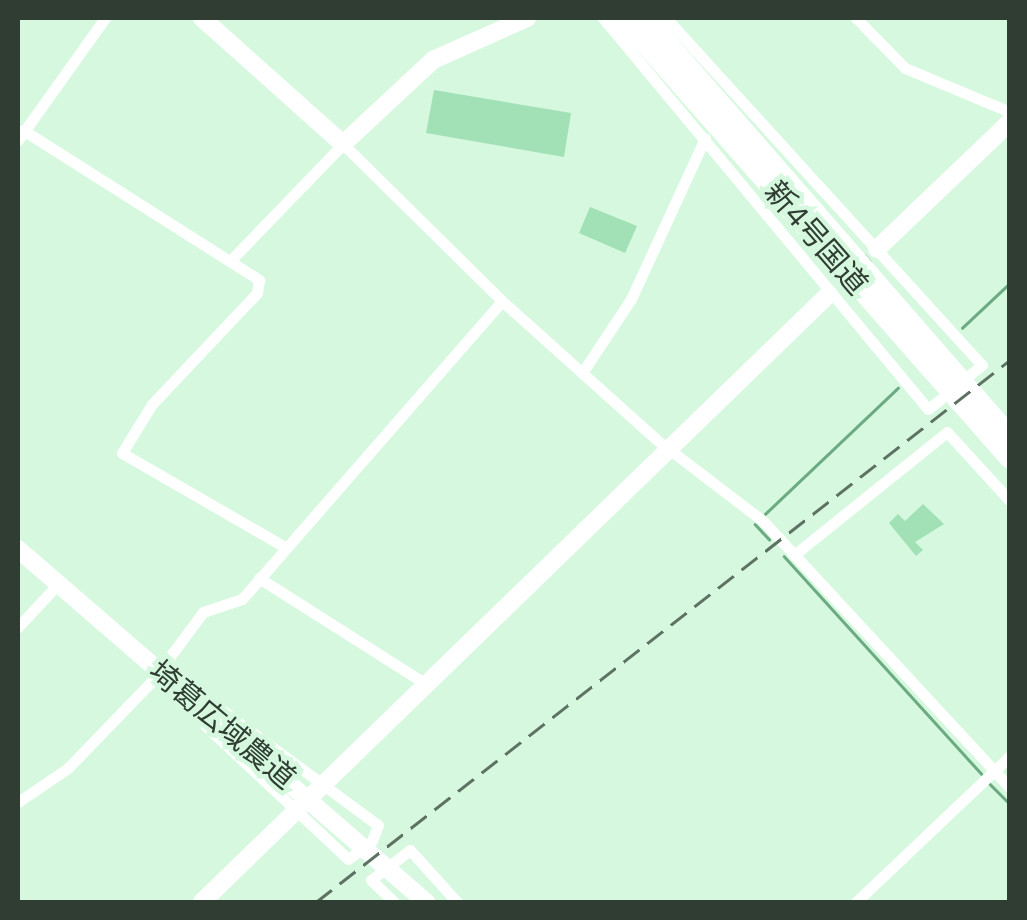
<!DOCTYPE html>
<html>
<head>
<meta charset="utf-8">
<style>
  body { margin:0 }
  #map { position:relative; width:1027px; height:920px; overflow:hidden; background:#d5f8df; font-family:"DM Sans","Noto Sans JP",sans-serif }
  div>[style] { position:absolute }
  [style*='--x'] { left:calc(var(--x)*1px); top:calc(var(--y)*1px); width:calc(var(--w)*1px); rotate:calc(var(--a)*1deg) }
  .stream>* { height:2.5px; margin:-1.25px; padding:0 1.25px; transform-origin:1.25px; border-radius:1.25px; background:#6cab82 }
  .building>* { inset:0; background:#a1e1b5 }
  .street-tunnel>* { height:11px; margin-top:-5.5px; transform-origin:0; background:repeating-linear-gradient(90deg,#b4d3bd 0 11px,transparent 0 16.5px) }
  .street>* { height:11px; margin:-5.5px; padding:0 5.5px; transform-origin:5.5px; border-radius:5.5px; background:#fff }
  .secondary>* { height:18px; margin:-9px; padding:0 9px; transform-origin:9px; border-radius:9px; background:#fff }
  .highway>* { height:20px; margin:-10px; padding:0 10px; transform-origin:10px; border-radius:10px; background:#fff }
  .rail>* { height:2.5px; margin-top:-1.25px; transform-origin:0; background:repeating-linear-gradient(90deg,#5e7264 0 20px,transparent 0 30px) }
  span { translate:-50% -50%; white-space:nowrap; text-align:center; line-height:1.15; -webkit-text-stroke:9px #d5f8df; paint-order:stroke }
  .street-label { font-size:30px; color:#2f3d33 }
  .frame { position:absolute; inset:0; border:20px solid #2f3d33; pointer-events:none }
</style>
</head>
<body>
<div id="map">
  <div class="stream">
    <div style="--x:962;--y:328;--w:66;--a:-43.2"></div>
    <div style="--x:765;--y:514;--w:183;--a:-43.5"></div>
    <div style="--x:755;--y:524;--w:21;--a:47"></div>
    <div style="--x:784;--y:556;--w:294;--a:47.8"></div>
    <div style="--x:989;--y:783;--w:30;--a:45"></div>
  </div>
  <div class="building">
    <div style="clip-path:polygon(434px 90px,571px 113px,564px 157px,426px 133px)"></div>
    <div style="clip-path:polygon(590px 207px,637px 226px,625px 253px,579px 233px)"></div>
    <div style="clip-path:polygon(923px 504px,944px 524px,915px 542px,923px 550px,916px 556px,889px 523px,898px 514px,905px 521px)"></div>
  </div>
  <div class="street-tunnel">
    <div style="--x:838;--y:284;--w:41;--a:-41.1"></div>
  </div>
  <div class="street">
    <div style="--x:603;--y:18;--w:508;--a:50.27"></div>
    <div style="--x:928;--y:409;--w:16;--a:-38"></div>
    <div style="--x:666;--y:18;--w:469;--a:47.7"></div>
    <div style="--x:982;--y:365;--w:14;--a:141"></div>
    <div style="--x:856;--y:18;--w:70;--a:45.6"></div>
    <div style="--x:905;--y:68;--w:114;--a:22.7"></div>
    <div style="--x:23;--y:130;--w:280;--a:32.4"></div>
    <div style="--x:259;--y:280;--w:13;--a:99"></div>
    <div style="--x:257;--y:293;--w:153;--a:133.4"></div>
    <div style="--x:152;--y:404;--w:57;--a:121.5"></div>
    <div style="--x:122;--y:453;--w:188;--a:30"></div>
    <div style="--x:18;--y:140;--w:150;--a:-54.5"></div>
    <div style="--x:231;--y:260;--w:161;--a:-46"></div>
    <div style="--x:343;--y:144;--w:223;--a:44.6"></div>
    <div style="--x:502;--y:301;--w:208;--a:41.9"></div>
    <div style="--x:657;--y:440;--w:133;--a:37.4"></div>
    <div style="--x:763;--y:521;--w:364;--a:47.2"></div>
    <div style="--x:582;--y:373;--w:89;--a:-56.5"></div>
    <div style="--x:631;--y:299;--w:177;--a:-65.3"></div>
    <div style="--x:794;--y:555;--w:196;--a:-38.8"></div>
    <div style="--x:947;--y:432;--w:93;--a:47.6"></div>
    <div style="--x:259;--y:578;--w:198;--a:32.4"></div>
    <div style="--x:18;--y:627;--w:59;--a:-47.1"></div>
    <div style="--x:215;--y:705;--w:202;--a:36.4"></div>
    <div style="--x:378;--y:825;--w:17;--a:111"></div>
    <div style="--x:372;--y:841;--w:30;--a:143"></div>
    <div style="--x:348;--y:859;--w:195;--a:-136.9"></div>
    <div style="--x:206;--y:726;--w:23;--a:-67"></div>
    <div style="--x:18;--y:802;--w:60;--a:-34.2"></div>
    <div style="--x:68;--y:768;--w:120;--a:-46"></div>
    <div style="--x:151;--y:682;--w:87;--a:-53.4"></div>
    <div style="--x:203;--y:612;--w:41;--a:-18.4"></div>
    <div style="--x:242;--y:599;--w:395;--a:-48.9"></div>
    <div style="--x:394;--y:902;--w:32;--a:-136"></div>
    <div style="--x:371;--y:880;--w:49;--a:-37.6"></div>
    <div style="--x:410;--y:850;--w:70;--a:47.9"></div>
    <div style="--x:856;--y:902;--w:212;--a:-43.5"></div>
  </div>
  <div class="secondary">
    <div style="--x:202;--y:18;--w:189;--a:41.8"></div>
    <div style="--x:343;--y:144;--w:123;--a:-43"></div>
    <div style="--x:433;--y:60;--w:103;--a:-24.1"></div>
    <div style="--x:877;--y:249;--w:184;--a:-43.7"></div>
    <div style="--x:18;--y:549;--w:540;--a:40.87"></div>
    <div style="--x:202;--y:902;--w:873;--a:-44.12"></div>
  </div>
  <div class="highway">
    <div style="--x:622;--y:18;--w:587;--a:48.66"></div>
    <div style="--x:646;--y:18;--w:554;--a:48.95"></div>
  </div>
  <div class="rail">
    <div style="--x:316;--y:902;--w:881;--a:-37.99"></div>
  </div>
  <div class="street-label">
    <span style="left:816px;top:238px;rotate:49deg">新4号国道</span>
    <span style="left:222px;top:725px;rotate:40deg">埼葛広域農道</span>
  </div>
  <div class="frame"></div>
</div>
</body>
</html>
